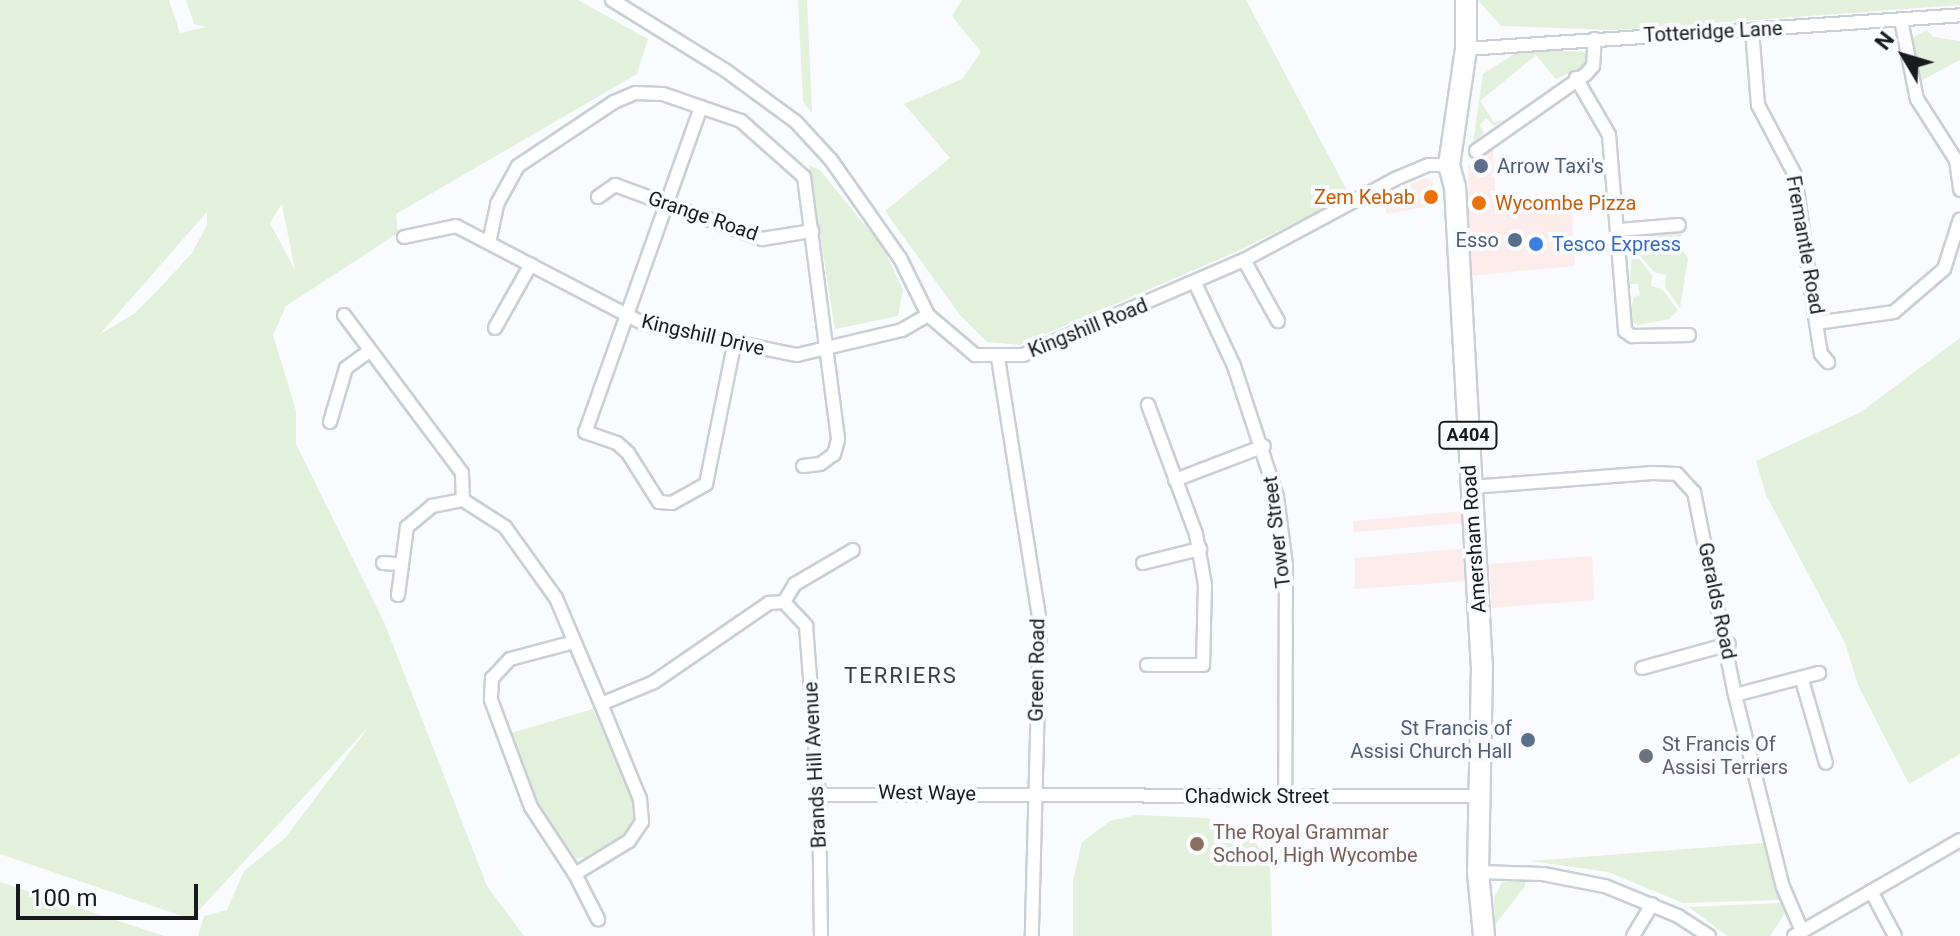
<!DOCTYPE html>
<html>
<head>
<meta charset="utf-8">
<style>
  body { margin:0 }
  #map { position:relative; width:1960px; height:936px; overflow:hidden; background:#f9fbfe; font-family:Roboto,sans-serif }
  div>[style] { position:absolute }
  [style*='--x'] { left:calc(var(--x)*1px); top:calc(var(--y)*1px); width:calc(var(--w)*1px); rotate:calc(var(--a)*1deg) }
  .commercial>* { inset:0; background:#fdecec }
  .green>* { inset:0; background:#e3f0db }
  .roads { filter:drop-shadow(2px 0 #caced6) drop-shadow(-2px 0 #caced6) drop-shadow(0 2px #caced6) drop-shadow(0 -2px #caced6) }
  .minor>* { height:12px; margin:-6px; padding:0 6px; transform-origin:6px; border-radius:6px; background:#fff }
  .primary>* { height:20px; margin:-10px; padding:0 10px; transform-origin:10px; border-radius:10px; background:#fff }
  .dots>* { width:22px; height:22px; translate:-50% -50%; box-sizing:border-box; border:4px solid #f9fbfe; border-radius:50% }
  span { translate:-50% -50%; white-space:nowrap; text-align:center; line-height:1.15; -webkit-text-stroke:8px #f9fbfe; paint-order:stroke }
  .shield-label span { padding:2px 6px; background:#f9fbfe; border:2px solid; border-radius:6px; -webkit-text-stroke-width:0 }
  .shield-label { font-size:18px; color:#181a1d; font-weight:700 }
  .street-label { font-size:20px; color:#181a1d }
  .service-label { font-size:20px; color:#4e5e75 }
  .left { translate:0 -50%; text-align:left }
  .right { translate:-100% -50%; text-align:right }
  .food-label { font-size:20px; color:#c56008 }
  .shop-label { font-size:20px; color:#366cbe }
  .worship-label { font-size:20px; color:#5b616d }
  .education-label { font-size:20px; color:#785e54 }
  .neighbourhood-label { font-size:22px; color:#3c4046; letter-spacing:2px }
  .north { position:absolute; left:1864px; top:16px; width:80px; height:80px; -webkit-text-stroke:6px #f9fbfe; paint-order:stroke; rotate:308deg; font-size:22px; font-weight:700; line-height:32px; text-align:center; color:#181a1d }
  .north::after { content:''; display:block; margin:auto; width:28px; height:36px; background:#181a1d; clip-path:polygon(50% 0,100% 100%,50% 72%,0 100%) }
  .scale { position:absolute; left:16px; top:884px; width:182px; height:36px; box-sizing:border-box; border:4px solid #181a1d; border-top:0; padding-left:10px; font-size:24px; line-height:28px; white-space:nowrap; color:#181a1d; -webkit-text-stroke:6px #f9fbfe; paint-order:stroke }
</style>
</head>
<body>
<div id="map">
  <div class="commercial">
    <div style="clip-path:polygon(1493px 149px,1496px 206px,1571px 200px,1575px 266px,1469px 276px,1468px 167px)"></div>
    <div style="clip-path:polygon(1425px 178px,1433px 182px,1435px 205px,1387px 214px,1382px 197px)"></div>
    <div style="clip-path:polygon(1464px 511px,1465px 523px,1354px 532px,1353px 521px)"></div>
    <div style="clip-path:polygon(1467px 548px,1468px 581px,1355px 589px,1355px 558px)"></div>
    <div style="clip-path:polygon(1592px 556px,1594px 600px,1492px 608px,1489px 564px)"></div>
  </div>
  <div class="green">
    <div style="clip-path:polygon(evenodd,0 0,169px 0,180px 33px,206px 27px,194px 24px,186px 0,578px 0,648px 39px,637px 74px,396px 214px,398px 233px,286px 306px,273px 335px,296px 411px,296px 444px,384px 622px,487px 886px,524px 936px,198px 936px,204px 916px,227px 910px,244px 871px,286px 837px,371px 724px,191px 919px,0 854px,0 0,281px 205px,282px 205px,295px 270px,270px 223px,281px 205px,0 0,207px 212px,207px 225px,192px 253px,160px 288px,134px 314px,100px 334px,207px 212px)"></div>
    <div style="clip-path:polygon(798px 0,807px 0,812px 113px,803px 102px)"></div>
    <div style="clip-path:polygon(962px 0,1246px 0,1350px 196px,1231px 254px,1020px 345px,987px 342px,960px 315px,885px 211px,950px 158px,904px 104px,962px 79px,981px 52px,952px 16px)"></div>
    <div style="clip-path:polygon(1478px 0,1960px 0,1960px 5px,1616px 30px,1501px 26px)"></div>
    <div style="clip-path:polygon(1927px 30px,1933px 37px,1960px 41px,1960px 60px,1919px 82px,1910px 39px)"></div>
    <div style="clip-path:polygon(1537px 50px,1585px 52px,1587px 59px,1581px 68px,1556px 79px,1536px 55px,1480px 101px,1494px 122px,1505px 120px,1494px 126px,1486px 118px,1480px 125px,1484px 133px,1473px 143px,1483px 74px,1514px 54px)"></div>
    <div style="clip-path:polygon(809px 165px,820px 170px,884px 249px,903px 290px,898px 316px,835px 329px)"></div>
    <div style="clip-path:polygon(1678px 229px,1683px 233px,1676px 241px,1688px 258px,1680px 308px,1665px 287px,1666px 275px,1654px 272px,1631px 245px,1629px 234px)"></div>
    <div style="clip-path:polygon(1632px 250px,1652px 275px,1651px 286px,1662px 289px,1678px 310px,1669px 319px,1638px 325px,1629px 319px,1634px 297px,1640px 295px,1638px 284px,1630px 284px)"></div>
    <div style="clip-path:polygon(1960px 338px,1960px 754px,1909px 784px,1858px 685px,1845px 643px,1766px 495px,1756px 461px,1861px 412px)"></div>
    <div style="clip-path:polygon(593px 709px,635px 800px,636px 817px,618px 840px,591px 857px,576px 858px,545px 817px,508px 734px)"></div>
    <div style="clip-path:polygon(1136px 815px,1207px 818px,1253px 838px,1270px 867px,1272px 936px,1073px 936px,1073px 881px,1082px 842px,1110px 821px)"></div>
    <div style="clip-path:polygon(1764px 843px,1779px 900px,1683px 903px,1608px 872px,1531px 861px)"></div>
    <div style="clip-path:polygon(1526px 879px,1525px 886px,1495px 925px,1494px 898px,1502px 882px)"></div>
    <div style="clip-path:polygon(0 882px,164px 936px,0 936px)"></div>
    <div style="clip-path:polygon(1781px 903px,1785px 913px,1770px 936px,1727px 936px,1689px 907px)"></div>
  </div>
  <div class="roads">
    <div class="minor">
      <div style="--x:612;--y:0;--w:133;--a:31.8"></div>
      <div style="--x:725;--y:70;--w:88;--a:36.2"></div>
      <div style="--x:796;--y:122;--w:52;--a:47.4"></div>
      <div style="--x:831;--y:160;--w:120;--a:54.9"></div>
      <div style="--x:900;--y:258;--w:64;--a:63.8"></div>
      <div style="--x:928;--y:315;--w:62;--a:40.4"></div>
      <div style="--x:975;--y:355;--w:48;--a:0"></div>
      <div style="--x:1023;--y:355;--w:241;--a:-23.3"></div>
      <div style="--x:1244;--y:260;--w:171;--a:-28.2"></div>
      <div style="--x:1395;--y:179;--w:36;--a:-23"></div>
      <div style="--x:1428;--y:165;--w:21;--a:0"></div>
      <div style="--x:1901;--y:20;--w:81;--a:78.6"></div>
      <div style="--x:1917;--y:99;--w:72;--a:57.4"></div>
      <div style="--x:1956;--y:160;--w:30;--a:82"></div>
      <div style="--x:1752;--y:30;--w:75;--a:85.4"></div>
      <div style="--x:1758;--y:105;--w:79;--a:62.1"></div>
      <div style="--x:1795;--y:175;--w:149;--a:81.9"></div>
      <div style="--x:1816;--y:323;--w:79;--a:-8"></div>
      <div style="--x:1894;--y:312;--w:66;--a:-40.7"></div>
      <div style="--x:1944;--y:269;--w:52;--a:-72.3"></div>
      <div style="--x:1466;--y:49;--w:495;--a:-3.9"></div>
      <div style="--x:1576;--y:78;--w:66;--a:59.9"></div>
      <div style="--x:1609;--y:135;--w:197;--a:85.3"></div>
      <div style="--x:1625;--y:331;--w:9;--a:36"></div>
      <div style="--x:1632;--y:336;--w:57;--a:-1"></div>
      <div style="--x:701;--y:107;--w:345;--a:109.6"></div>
      <div style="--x:585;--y:432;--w:34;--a:19"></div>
      <div style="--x:617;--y:443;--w:15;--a:42"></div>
      <div style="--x:628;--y:453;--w:58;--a:57.7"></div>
      <div style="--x:659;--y:502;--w:13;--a:4"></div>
      <div style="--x:672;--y:503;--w:39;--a:-29"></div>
      <div style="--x:706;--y:484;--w:142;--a:-78.6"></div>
      <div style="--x:1476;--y:151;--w:134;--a:-35"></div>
      <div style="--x:1586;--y:74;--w:11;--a:-49"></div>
      <div style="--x:1593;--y:66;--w:27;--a:-86"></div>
      <div style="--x:598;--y:197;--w:21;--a:-35"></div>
      <div style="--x:615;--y:185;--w:157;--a:20.2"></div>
      <div style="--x:762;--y:239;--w:51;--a:-9.1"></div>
      <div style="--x:1620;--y:230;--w:59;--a:-4.8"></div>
      <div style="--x:404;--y:237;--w:53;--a:-11.9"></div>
      <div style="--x:456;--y:226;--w:210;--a:27.5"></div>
      <div style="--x:642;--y:323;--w:158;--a:11.7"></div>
      <div style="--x:797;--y:355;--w:108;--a:-13.4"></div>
      <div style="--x:902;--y:330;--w:30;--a:-30"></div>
      <div style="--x:489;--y:243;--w:40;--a:-78"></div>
      <div style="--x:497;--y:204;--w:43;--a:-61.1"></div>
      <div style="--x:518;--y:166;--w:115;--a:-33.7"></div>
      <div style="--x:614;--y:102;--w:23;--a:-23"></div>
      <div style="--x:635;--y:93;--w:28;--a:2"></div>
      <div style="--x:663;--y:94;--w:83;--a:19.1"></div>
      <div style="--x:741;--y:121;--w:84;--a:41.6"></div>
      <div style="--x:804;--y:177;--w:265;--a:82.6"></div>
      <div style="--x:838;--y:440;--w:15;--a:106"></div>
      <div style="--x:834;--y:454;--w:17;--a:144"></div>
      <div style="--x:820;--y:464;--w:17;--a:173"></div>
      <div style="--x:1244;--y:260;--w:70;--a:60.9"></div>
      <div style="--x:1195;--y:283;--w:92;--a:64.8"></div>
      <div style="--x:1234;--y:366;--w:138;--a:71.8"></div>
      <div style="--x:1277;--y:497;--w:69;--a:82.5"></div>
      <div style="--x:1286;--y:565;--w:231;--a:90.2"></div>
      <div style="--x:344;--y:315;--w:197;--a:53.2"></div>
      <div style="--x:462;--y:473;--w:27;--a:88"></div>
      <div style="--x:463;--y:500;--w:50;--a:32.7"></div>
      <div style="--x:505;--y:527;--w:87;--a:54.3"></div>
      <div style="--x:556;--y:598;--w:115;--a:67"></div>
      <div style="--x:601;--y:704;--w:57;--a:-22.5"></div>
      <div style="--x:654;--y:682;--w:140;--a:-34.5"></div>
      <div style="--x:769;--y:603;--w:15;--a:-4"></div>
      <div style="--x:784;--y:602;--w:21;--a:-59"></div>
      <div style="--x:795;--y:584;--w:67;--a:-30.4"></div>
      <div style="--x:1816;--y:323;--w:31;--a:81"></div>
      <div style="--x:1821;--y:354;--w:11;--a:49"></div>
      <div style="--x:495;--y:328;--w:73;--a:-60.6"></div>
      <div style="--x:998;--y:358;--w:267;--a:81"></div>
      <div style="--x:1040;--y:622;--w:314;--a:91.5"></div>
      <div style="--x:330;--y:422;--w:56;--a:-73.5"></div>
      <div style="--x:346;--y:368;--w:27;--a:-36"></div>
      <div style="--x:1175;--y:480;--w:95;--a:-20.9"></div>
      <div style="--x:1471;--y:487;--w:182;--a:-4.4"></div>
      <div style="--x:1652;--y:473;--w:25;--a:2"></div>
      <div style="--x:1677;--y:474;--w:25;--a:47"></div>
      <div style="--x:1694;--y:492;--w:207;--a:78.6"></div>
      <div style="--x:1735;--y:695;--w:198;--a:76"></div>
      <div style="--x:1783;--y:887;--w:48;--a:66.6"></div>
      <div style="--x:383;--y:563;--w:16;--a:4"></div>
      <div style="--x:1143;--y:563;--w:59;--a:-13.8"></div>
      <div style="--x:398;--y:595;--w:69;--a:-82.5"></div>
      <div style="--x:407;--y:527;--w:33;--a:-40"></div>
      <div style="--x:432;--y:506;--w:32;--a:-11"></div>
      <div style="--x:784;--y:602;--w:33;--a:47"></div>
      <div style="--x:806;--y:626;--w:169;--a:85.6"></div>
      <div style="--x:819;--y:795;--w:141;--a:89.2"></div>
      <div style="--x:574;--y:642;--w:66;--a:165.1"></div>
      <div style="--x:510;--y:659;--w:26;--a:133"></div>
      <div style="--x:492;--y:678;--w:22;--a:93"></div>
      <div style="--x:491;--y:700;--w:114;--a:69.5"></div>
      <div style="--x:531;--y:807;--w:80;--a:56.7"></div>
      <div style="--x:575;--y:874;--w:63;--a:-31.4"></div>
      <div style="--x:629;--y:841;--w:23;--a:-56"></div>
      <div style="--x:642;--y:822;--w:23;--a:-95"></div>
      <div style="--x:640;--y:799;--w:103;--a:-112.3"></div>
      <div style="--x:1147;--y:665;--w:56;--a:0"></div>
      <div style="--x:1203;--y:665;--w:80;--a:-88.6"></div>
      <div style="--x:1205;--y:585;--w:52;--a:-100"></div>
      <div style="--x:1196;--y:534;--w:138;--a:-110.4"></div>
      <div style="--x:1642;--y:668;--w:90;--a:-15.4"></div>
      <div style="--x:1802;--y:680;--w:86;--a:73.9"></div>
      <div style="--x:1735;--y:695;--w:87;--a:-14.7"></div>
      <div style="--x:819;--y:795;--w:660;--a:0.09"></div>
      <div style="--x:1478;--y:872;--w:65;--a:1.8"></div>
      <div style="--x:1543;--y:874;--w:63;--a:11"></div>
      <div style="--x:1605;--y:886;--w:79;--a:22.3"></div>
      <div style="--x:1678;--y:916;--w:37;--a:33"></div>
      <div style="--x:575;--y:874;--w:51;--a:62.9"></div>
      <div style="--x:1871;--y:891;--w:51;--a:61.9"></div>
      <div style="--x:1633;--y:936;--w:37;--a:-59"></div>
      <div style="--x:1794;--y:936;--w:192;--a:-30"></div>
    </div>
    <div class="primary">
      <div style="--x:1466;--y:0;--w:49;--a:90"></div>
      <div style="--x:1466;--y:49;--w:117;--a:98.3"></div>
      <div style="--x:1449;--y:165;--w:23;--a:75"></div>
      <div style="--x:1455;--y:187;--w:479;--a:86.8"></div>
      <div style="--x:1482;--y:665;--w:207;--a:91.1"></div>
      <div style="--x:1478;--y:872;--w:64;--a:84.6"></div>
    </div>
  </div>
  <div class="dots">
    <div style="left:1481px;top:166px;background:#5c6f8a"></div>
    <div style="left:1431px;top:197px;background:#e8710a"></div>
    <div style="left:1479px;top:203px;background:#e8710a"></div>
    <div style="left:1515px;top:240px;background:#5c6f8a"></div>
    <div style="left:1536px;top:244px;background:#3f7fe0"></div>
    <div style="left:1528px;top:740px;background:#5c6f8a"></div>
    <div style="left:1646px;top:756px;background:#6b7280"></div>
    <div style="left:1197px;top:844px;background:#8d6e63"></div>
  </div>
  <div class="shield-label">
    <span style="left:1468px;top:435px">A404</span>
  </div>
  <div class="street-label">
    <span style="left:1713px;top:32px;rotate:-3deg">Totteridge Lane</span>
    <span style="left:703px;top:216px;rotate:19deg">Grange Road</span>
    <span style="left:1805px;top:245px;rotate:80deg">Fremantle Road</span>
    <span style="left:1088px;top:328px;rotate:-22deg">Kingshill Road</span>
    <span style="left:703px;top:335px;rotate:13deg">Kingshill Drive</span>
    <span style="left:1277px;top:532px;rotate:-97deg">Tower Street</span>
    <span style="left:1474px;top:539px;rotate:-94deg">Amersham Road</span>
    <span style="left:1717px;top:601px;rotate:78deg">Geralds Road</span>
    <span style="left:1037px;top:670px;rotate:-89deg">Green Road</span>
    <span style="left:815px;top:765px;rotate:-93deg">Brands Hill Avenue</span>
    <span style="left:927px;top:793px;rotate:1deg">West Waye</span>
    <span style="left:1257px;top:796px">Chadwick Street</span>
  </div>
  <div class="service-label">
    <span class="left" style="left:1497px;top:166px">Arrow Taxi's</span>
    <span class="right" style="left:1499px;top:240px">Esso</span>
    <span class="right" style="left:1512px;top:740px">St Francis of<br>Assisi Church Hall</span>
  </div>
  <div class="food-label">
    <span class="right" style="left:1415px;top:197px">Zem Kebab</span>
    <span class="left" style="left:1495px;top:203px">Wycombe Pizza</span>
  </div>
  <div class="shop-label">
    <span class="left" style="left:1552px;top:244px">Tesco Express</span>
  </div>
  <div class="worship-label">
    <span class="left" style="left:1662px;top:756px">St Francis Of<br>Assisi Terriers</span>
  </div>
  <div class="education-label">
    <span class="left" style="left:1213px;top:844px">The Royal Grammar<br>School, High Wycombe</span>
  </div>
  <div class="neighbourhood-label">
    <span style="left:901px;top:676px">TERRIERS</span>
  </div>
  <div class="north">N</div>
  <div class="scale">100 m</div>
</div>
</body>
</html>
